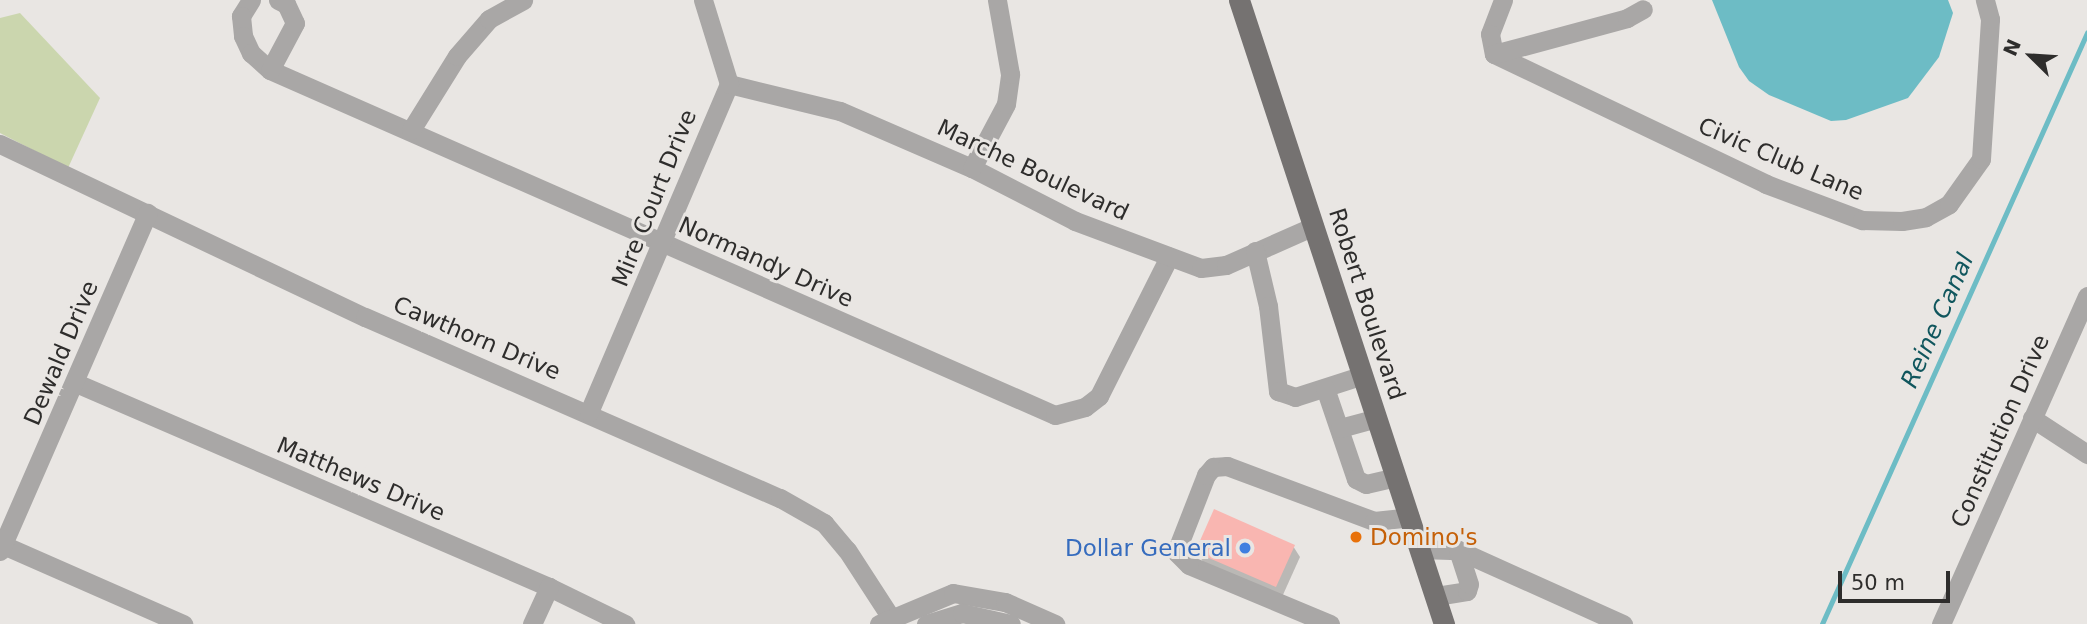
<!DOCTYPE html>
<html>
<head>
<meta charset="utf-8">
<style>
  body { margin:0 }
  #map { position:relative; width:2087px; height:624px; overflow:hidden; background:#e9e6e3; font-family:"DejaVu Sans",sans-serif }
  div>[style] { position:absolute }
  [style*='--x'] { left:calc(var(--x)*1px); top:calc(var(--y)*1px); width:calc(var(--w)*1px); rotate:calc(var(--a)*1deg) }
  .green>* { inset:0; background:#cbd6ae }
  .water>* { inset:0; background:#6dbcc5 }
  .shadow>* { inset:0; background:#0003 }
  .stream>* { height:4.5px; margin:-2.25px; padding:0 2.25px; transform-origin:2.25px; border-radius:2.25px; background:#6dbcc5 }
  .building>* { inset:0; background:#f9b6b1 }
  .minor>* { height:19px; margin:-9.5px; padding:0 9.5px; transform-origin:9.5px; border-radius:9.5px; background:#a9a7a6 }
  .major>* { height:21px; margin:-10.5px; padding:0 10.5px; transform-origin:10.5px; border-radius:10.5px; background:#757271 }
  .dots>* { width:19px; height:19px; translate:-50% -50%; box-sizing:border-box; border:4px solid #e9e6e3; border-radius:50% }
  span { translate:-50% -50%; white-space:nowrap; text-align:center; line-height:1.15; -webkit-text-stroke:6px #e9e6e3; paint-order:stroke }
  .street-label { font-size:23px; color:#2e2d2c }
  .food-label { font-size:23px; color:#c56008 }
  .left { translate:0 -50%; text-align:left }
  .shop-label { font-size:23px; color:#366cbe }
  .right { translate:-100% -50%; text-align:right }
  .water-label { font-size:24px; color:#10565d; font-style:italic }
  .north { position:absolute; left:1996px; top:21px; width:70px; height:70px; -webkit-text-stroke:5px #e9e6e3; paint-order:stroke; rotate:294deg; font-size:19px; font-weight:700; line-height:28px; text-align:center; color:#2e2d2c }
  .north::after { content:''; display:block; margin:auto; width:24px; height:32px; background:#2e2d2c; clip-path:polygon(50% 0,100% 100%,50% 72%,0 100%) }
  .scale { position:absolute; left:1838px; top:571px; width:112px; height:32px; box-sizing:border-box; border:4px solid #2e2d2c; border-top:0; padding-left:9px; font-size:21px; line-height:24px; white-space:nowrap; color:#2e2d2c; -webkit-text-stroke:5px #e9e6e3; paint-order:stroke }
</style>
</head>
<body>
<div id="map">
  <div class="green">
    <div style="clip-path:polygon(20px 13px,100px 98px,68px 168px,0 133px,0 18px)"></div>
  </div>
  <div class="water">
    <div style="clip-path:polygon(1712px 0,1948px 0,1953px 13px,1939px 57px,1908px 98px,1846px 120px,1831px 121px,1769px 95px,1749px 81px,1739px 67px)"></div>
  </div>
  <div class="shadow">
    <div style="clip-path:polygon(1293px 546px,1300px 557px,1282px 597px,1203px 562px,1197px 551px)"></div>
  </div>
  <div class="stream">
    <div style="--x:1822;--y:624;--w:648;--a:-65.85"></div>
  </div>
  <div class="building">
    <div style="clip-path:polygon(1214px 509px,1295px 545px,1276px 587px,1195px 552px)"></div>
  </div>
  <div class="minor">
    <div style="--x:251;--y:0;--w:19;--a:122"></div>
    <div style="--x:241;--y:16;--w:20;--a:84"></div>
    <div style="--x:243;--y:36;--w:19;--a:65"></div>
    <div style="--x:251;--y:53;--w:25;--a:42"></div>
    <div style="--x:270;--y:70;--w:857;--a:23.73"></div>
    <div style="--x:1055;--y:415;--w:31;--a:-15"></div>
    <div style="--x:1085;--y:407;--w:18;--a:-38"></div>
    <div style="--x:1099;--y:396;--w:156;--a:-63.3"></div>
    <div style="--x:1503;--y:0;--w:36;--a:111"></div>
    <div style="--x:1490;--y:34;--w:20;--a:79"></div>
    <div style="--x:1494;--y:54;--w:301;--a:25.5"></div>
    <div style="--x:1766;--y:184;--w:103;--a:20.6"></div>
    <div style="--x:1862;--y:220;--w:40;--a:1.4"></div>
    <div style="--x:1902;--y:221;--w:24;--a:-9"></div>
    <div style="--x:1926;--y:217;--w:26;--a:-29"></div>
    <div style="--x:1949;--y:204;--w:55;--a:-54.6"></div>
    <div style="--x:1981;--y:159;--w:140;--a:-86.3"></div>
    <div style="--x:1990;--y:19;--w:20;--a:-105"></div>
    <div style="--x:1494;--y:54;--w:138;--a:-15.1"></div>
    <div style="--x:1627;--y:18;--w:18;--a:-29"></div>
    <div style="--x:270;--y:70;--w:53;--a:-62"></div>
    <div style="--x:295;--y:23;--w:21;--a:-115"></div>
    <div style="--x:286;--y:4;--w:9;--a:-153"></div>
    <div style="--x:729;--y:84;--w:114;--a:13.7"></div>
    <div style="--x:840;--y:111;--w:144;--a:23.4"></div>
    <div style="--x:972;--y:168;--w:116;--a:27.2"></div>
    <div style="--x:1075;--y:221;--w:134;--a:20.5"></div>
    <div style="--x:1201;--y:268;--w:25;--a:-7"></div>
    <div style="--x:1226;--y:265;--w:96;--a:-23.9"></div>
    <div style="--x:411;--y:130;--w:87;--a:-58.1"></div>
    <div style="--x:457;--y:56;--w:49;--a:-49.1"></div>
    <div style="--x:489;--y:19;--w:39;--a:-29"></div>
    <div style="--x:0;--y:144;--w:404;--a:25.4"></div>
    <div style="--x:365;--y:317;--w:453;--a:23.6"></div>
    <div style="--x:780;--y:498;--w:51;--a:29.6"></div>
    <div style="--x:824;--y:523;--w:35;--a:50"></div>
    <div style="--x:847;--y:550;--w:88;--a:57"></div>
    <div style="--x:972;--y:168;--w:72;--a:-62"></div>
    <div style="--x:1006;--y:104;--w:30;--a:-82"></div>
    <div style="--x:1010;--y:74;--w:75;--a:-100"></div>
    <div style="--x:1255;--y:251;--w:57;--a:76.7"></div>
    <div style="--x:1268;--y:306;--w:86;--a:83.3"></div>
    <div style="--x:1278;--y:391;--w:18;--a:19"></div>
    <div style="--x:1295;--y:397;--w:71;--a:-17.9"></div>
    <div style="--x:76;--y:383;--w:515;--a:23.33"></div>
    <div style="--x:549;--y:587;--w:85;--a:26"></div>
    <div style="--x:1325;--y:388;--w:96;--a:71.2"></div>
    <div style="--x:1356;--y:479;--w:11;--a:27"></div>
    <div style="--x:1366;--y:484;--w:31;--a:-13"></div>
    <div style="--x:589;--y:412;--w:357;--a:-66.9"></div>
    <div style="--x:729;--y:84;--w:88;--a:-107.2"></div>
    <div style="--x:2032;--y:418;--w:66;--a:33.2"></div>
    <div style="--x:1340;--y:428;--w:38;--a:-15"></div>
    <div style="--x:3;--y:545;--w:197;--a:23.7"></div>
    <div style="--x:1420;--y:549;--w:38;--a:2"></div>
    <div style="--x:1458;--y:550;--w:181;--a:24.2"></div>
    <div style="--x:0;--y:551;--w:369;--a:-66.4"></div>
    <div style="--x:1436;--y:596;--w:31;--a:-9"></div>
    <div style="--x:1467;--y:591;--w:7;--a:-74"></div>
    <div style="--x:1469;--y:584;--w:36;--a:-108"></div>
    <div style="--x:532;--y:624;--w:41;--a:-65.3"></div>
    <div style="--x:879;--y:624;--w:80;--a:-22.7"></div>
    <div style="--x:953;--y:593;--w:53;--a:9.8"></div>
    <div style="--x:1005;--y:602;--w:55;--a:23.7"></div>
    <div style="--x:926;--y:624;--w:38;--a:-17"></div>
    <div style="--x:962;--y:613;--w:50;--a:12.7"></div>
    <div style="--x:1330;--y:624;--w:153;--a:-157.3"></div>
    <div style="--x:1189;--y:565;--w:18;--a:-135"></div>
    <div style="--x:1176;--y:552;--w:83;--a:-68.7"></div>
    <div style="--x:1206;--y:475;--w:11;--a:-49"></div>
    <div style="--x:1213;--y:467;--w:14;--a:-4"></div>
    <div style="--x:1227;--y:466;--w:157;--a:20.5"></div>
    <div style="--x:1374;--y:521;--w:36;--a:-6"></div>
    <div style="--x:1941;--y:624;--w:359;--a:-66"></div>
  </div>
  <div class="major">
    <div style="--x:1239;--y:0;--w:657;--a:71.81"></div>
  </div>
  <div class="dots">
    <div style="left:1356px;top:537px;background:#e8710a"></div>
    <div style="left:1245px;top:548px;background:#3f7fe0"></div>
  </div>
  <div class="street-label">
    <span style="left:1781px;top:159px;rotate:23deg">Civic Club Lane</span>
    <span style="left:1033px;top:170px;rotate:25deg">Marche Boulevard</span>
    <span style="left:654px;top:198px;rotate:-68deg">Mire Court Drive</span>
    <span style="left:766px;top:262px;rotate:24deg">Normandy Drive</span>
    <span style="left:1367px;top:304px;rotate:72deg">Robert Boulevard</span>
    <span style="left:477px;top:338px;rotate:23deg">Cawthorn Drive</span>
    <span style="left:61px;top:353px;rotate:-67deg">Dewald Drive</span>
    <span style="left:2000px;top:431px;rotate:-66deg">Constitution Drive</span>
    <span style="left:361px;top:479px;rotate:23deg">Matthews Drive</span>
  </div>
  <div class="food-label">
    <span class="left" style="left:1370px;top:537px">Domino's</span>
  </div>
  <div class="shop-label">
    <span class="right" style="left:1231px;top:548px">Dollar General</span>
  </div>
  <div class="water-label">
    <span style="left:1938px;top:321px;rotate:-66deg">Reine Canal</span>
  </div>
  <div class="north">N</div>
  <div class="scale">50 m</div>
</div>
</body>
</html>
